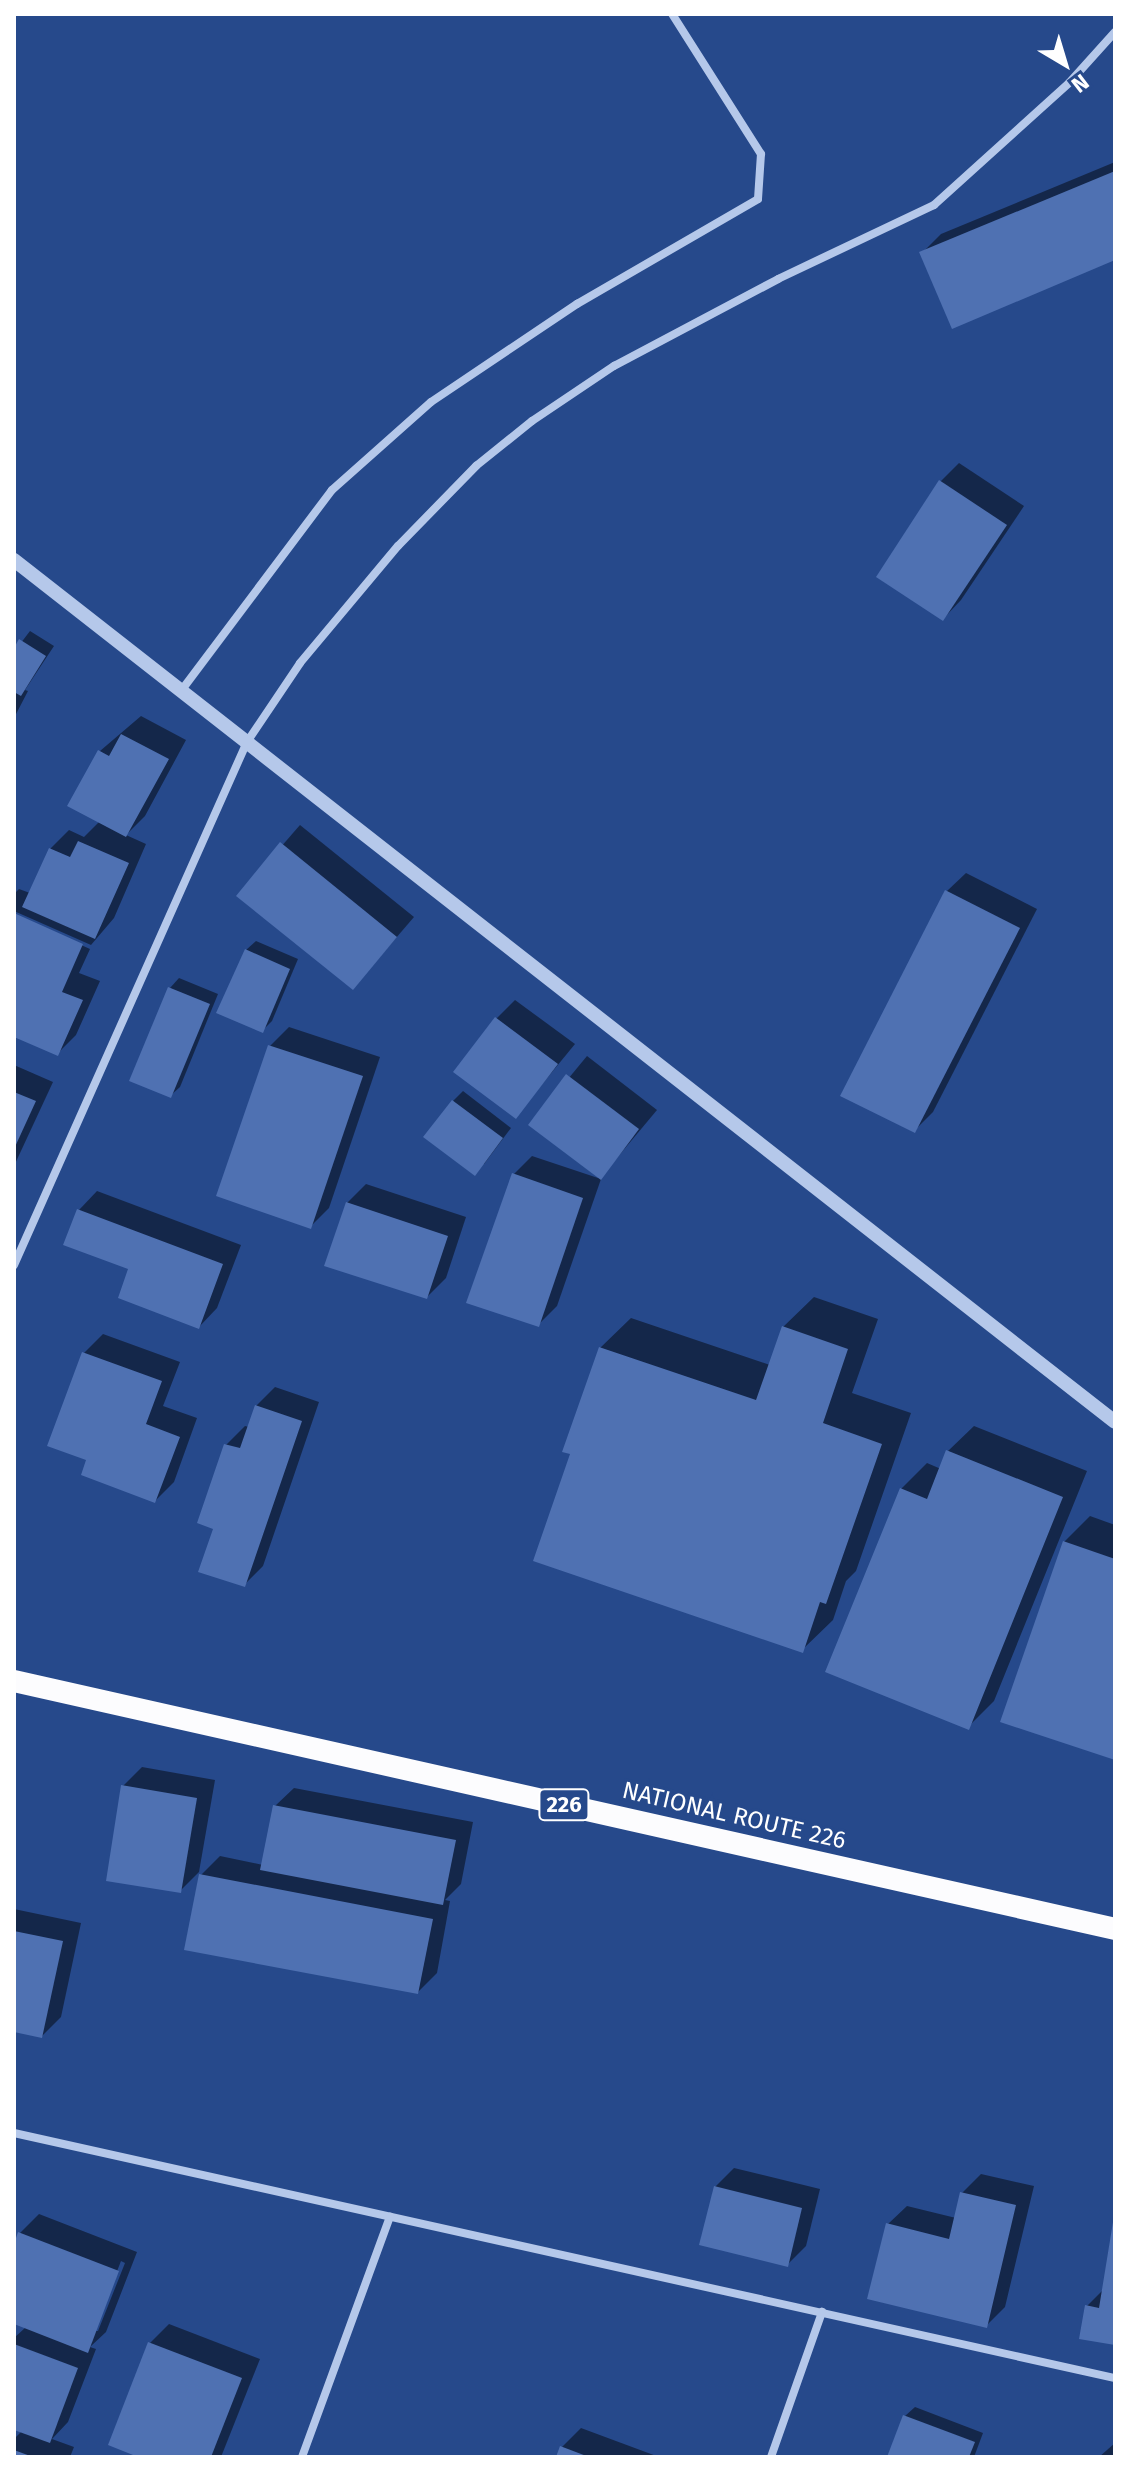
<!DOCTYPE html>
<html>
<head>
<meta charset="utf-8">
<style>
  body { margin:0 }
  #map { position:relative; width:1129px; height:2471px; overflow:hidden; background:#26498b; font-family:"Fira Sans",sans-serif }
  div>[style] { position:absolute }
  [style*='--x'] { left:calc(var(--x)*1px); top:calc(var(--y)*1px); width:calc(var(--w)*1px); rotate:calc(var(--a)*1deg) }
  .shadow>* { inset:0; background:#0007 }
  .building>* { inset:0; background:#4f71b2 }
  .minor>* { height:8px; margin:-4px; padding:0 4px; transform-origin:4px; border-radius:4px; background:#b5c8ea }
  .tertiary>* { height:14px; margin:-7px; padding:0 7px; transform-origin:7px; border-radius:7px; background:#b5c8ea }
  .trunk>* { height:22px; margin:-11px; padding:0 11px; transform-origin:11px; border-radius:11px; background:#fcfcfe }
  span { translate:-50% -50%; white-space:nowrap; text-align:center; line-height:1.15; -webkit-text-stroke:6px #26498b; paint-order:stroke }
  .shield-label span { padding:2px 6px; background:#26498b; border:2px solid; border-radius:6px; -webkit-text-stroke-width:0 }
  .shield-label { font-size:22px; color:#fff; font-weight:700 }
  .street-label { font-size:24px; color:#fff }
  .frame { position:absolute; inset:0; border:16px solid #fff; pointer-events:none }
  .north { position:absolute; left:1025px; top:24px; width:80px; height:80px; -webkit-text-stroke:6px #26498b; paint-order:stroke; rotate:142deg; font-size:22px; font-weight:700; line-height:32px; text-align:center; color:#fff }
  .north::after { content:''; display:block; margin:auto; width:28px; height:36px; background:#fff; clip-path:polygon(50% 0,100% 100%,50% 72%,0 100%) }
</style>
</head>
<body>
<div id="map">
  <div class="shadow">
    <div style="clip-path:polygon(1115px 162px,1115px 258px,922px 253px,941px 234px)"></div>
    <div style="clip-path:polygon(959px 463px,1024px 506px,961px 600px,943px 619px,940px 482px)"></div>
    <div style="clip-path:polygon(30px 631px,54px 646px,25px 690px,28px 691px,14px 718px,14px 652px)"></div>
    <div style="clip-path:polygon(141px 716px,186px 740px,145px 816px,126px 835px,146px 844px,114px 918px,91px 945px,14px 911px,14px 894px,19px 889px,30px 893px,50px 849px,69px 830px,84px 837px,100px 821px,70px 805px,100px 751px)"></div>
    <div style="clip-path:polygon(300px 825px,414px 917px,353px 988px,239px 895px)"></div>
    <div style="clip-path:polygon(966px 873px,1037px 909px,933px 1112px,914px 1131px,947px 891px)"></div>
    <div style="clip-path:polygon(14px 915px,90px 949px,79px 973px,100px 981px,76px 1035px,57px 1054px,14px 1035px)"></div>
    <div style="clip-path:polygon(256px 941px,298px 959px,272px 1021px,262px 1031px,246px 950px)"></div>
    <div style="clip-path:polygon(179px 978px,218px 994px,180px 1087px,170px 1096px,170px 988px)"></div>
    <div style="clip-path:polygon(515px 1000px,575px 1044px,516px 1116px,496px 1019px)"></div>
    <div style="clip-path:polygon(289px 1027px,380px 1057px,329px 1208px,310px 1227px,270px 1046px)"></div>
    <div style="clip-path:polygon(587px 1056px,657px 1110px,601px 1177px,530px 1125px)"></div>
    <div style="clip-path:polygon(14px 1065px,53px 1082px,14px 1166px)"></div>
    <div style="clip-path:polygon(463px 1091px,511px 1128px,484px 1164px,453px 1101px)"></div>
    <div style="clip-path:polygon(532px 1156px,601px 1179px,557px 1306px,538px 1325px,514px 1174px)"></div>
    <div style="clip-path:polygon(366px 1184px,466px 1217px,446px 1278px,427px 1297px,347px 1203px)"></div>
    <div style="clip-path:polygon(97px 1191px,241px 1245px,217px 1308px,199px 1327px,131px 1268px,79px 1210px)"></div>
    <div style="clip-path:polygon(814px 1297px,878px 1319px,852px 1393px,911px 1413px,856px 1571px,846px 1581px,833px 1620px,802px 1650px,573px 1453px,600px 1348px,631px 1318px,770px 1365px,783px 1327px)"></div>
    <div style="clip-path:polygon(103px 1334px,180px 1362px,163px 1406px,197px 1418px,174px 1482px,155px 1501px,88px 1459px,84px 1353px)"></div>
    <div style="clip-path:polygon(275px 1387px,319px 1402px,263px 1566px,244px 1585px,216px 1527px,226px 1445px,245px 1426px,249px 1427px,256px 1406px)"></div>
    <div style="clip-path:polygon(974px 1426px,1087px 1471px,994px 1701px,968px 1727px,901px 1489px,927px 1463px,941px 1469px,948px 1451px)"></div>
    <div style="clip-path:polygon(1090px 1516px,1115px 1525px,1115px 1758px,1064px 1542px)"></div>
    <div style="clip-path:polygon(142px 1767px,215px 1780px,199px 1872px,180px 1891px,123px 1786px)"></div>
    <div style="clip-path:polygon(294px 1788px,473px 1822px,461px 1884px,445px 1900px,450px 1901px,437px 1973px,418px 1992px,201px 1875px,220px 1856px,263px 1865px,275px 1806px)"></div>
    <div style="clip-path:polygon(14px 1909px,81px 1923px,61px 2017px,42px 2036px,14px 2030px)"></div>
    <div style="clip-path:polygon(734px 2168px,820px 2189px,806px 2246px,787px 2265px,715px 2187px)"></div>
    <div style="clip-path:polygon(981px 2174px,1034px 2186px,1005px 2307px,986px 2326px,888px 2224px,907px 2206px,956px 2218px,962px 2193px)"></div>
    <div style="clip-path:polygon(evenodd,39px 2214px,137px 2252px,106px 2332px,90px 2347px,96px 2349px,68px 2422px,52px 2439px,74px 2447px,70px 2457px,14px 2457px,14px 2439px,22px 2431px,14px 2427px,14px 2338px,26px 2327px,14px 2322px,14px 2249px,20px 2233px,39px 2214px,121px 2261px,125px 2263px,98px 2331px,94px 2331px,121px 2261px)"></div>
    <div style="clip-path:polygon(1115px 2224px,1115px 2343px,1087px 2306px,1104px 2289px)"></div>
    <div style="clip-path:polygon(169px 2324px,260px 2359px,221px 2457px,143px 2457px,110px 2444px,150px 2343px)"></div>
    <div style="clip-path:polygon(915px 2407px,983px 2433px,974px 2457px,889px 2457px,905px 2416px)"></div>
    <div style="clip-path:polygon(581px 2428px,659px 2457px,558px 2457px,562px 2447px)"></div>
    <div style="clip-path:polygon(1115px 2443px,1115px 2457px,1099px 2457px)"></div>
  </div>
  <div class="building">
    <div style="clip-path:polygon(1115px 171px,1115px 260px,952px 329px,919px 252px)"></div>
    <div style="clip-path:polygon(939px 480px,1007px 525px,943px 621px,876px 577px)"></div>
    <div style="clip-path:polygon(19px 639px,46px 656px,21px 696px,14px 692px,14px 648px)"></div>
    <div style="clip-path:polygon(121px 734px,169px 759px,126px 837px,67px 806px,98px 750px,109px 756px)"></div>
    <div style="clip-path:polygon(78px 841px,129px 863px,95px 939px,22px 907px,49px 848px,70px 857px)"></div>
    <div style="clip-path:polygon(280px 842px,397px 937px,353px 990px,236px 896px)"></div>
    <div style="clip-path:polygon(945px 890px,1020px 928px,915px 1133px,840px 1096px)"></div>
    <div style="clip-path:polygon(14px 913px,83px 944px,62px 992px,83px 1000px,58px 1056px,14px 1037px)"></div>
    <div style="clip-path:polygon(245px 949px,290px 969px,263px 1033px,216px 1013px)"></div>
    <div style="clip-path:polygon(168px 987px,210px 1004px,171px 1098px,129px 1081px)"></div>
    <div style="clip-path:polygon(495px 1017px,558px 1064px,516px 1119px,453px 1072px)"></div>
    <div style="clip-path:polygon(268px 1045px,363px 1076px,311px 1229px,216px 1196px)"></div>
    <div style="clip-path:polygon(566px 1074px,639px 1129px,601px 1180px,528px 1125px)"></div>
    <div style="clip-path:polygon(14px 1092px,36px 1101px,14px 1149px)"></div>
    <div style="clip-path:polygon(452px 1100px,503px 1138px,475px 1176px,423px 1137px)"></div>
    <div style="clip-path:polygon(512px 1173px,583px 1198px,539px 1327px,466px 1303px)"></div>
    <div style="clip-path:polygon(346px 1202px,448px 1236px,427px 1299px,324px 1266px)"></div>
    <div style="clip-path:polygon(77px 1209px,223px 1264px,199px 1329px,118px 1298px,128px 1269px,63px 1245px)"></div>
    <div style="clip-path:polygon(782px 1326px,848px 1349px,823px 1423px,882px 1444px,826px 1604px,820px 1602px,803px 1653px,533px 1561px,570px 1454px,562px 1452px,599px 1347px,756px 1400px)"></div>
    <div style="clip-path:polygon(82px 1352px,162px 1381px,146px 1424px,180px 1437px,155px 1503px,81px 1475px,86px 1460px,47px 1446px)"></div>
    <div style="clip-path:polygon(255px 1405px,302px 1421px,245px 1587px,198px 1572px,213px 1529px,197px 1523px,224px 1444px,240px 1448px)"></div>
    <div style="clip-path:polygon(946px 1450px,1063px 1497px,969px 1730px,825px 1672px,900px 1488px,927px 1499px)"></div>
    <div style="clip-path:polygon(1063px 1541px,1115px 1559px,1115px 1760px,1000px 1722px)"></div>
    <div style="clip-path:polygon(121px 1785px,197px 1798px,181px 1893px,106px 1881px)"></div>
    <div style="clip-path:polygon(273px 1805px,456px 1840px,443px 1905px,260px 1870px)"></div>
    <div style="clip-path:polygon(199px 1874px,433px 1919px,418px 1994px,184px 1950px)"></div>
    <div style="clip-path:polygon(14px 1931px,63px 1941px,42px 2038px,14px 2032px)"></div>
    <div style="clip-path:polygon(714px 2186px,802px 2208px,788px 2267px,699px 2245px)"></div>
    <div style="clip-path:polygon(960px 2192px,1016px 2205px,987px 2328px,867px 2299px,886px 2223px,949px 2239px)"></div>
    <div style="clip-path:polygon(1113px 2222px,1115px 2222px,1115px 2345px,1079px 2339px,1085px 2305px,1099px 2308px)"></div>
    <div style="clip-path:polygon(18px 2232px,119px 2271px,88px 2353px,14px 2324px,14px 2244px)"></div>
    <div style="clip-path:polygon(148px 2342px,242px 2378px,211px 2457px,138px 2457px,108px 2445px)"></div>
    <div style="clip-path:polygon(14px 2344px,78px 2368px,50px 2443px,14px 2430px)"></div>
    <div style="clip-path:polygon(903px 2415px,975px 2442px,969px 2457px,887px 2457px)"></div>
    <div style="clip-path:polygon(560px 2446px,589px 2457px,556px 2457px)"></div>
    <div style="clip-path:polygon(14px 2450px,33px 2457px,14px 2457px)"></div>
  </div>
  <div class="minor">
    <div style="--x:181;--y:691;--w:251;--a:-53.1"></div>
    <div style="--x:332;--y:490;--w:132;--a:-41.6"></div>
    <div style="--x:431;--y:402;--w:176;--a:-33.9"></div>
    <div style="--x:577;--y:304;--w:209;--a:-30.1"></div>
    <div style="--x:758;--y:199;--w:45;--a:-86.2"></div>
    <div style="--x:761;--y:154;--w:166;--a:-122.4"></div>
    <div style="--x:14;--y:1265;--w:573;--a:-65.99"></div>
    <div style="--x:247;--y:742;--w:95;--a:-56.1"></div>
    <div style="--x:300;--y:663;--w:153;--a:-50.1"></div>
    <div style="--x:398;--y:546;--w:112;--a:-45.7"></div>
    <div style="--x:476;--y:466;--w:72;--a:-38.8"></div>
    <div style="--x:532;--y:421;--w:99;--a:-33.9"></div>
    <div style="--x:614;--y:366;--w:186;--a:-27.9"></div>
    <div style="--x:778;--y:279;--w:173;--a:-25.4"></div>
    <div style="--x:934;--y:205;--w:182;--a:-42.1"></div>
    <div style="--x:1069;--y:83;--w:69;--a:-48"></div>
    <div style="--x:14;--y:2133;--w:1128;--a:12.55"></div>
    <div style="--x:302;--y:2457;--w:256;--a:-69.9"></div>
    <div style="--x:771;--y:2457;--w:154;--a:-70.6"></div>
  </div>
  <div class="tertiary">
    <div style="--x:14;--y:560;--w:1398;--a:38.06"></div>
  </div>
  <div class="trunk">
    <div style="--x:14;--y:1681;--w:1129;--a:12.69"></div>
  </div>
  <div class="shield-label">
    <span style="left:564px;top:1805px">226</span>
  </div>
  <div class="street-label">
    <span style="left:734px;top:1816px;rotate:13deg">NATIONAL ROUTE 226</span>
  </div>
  <div class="frame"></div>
  <div class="north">N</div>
</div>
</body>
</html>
